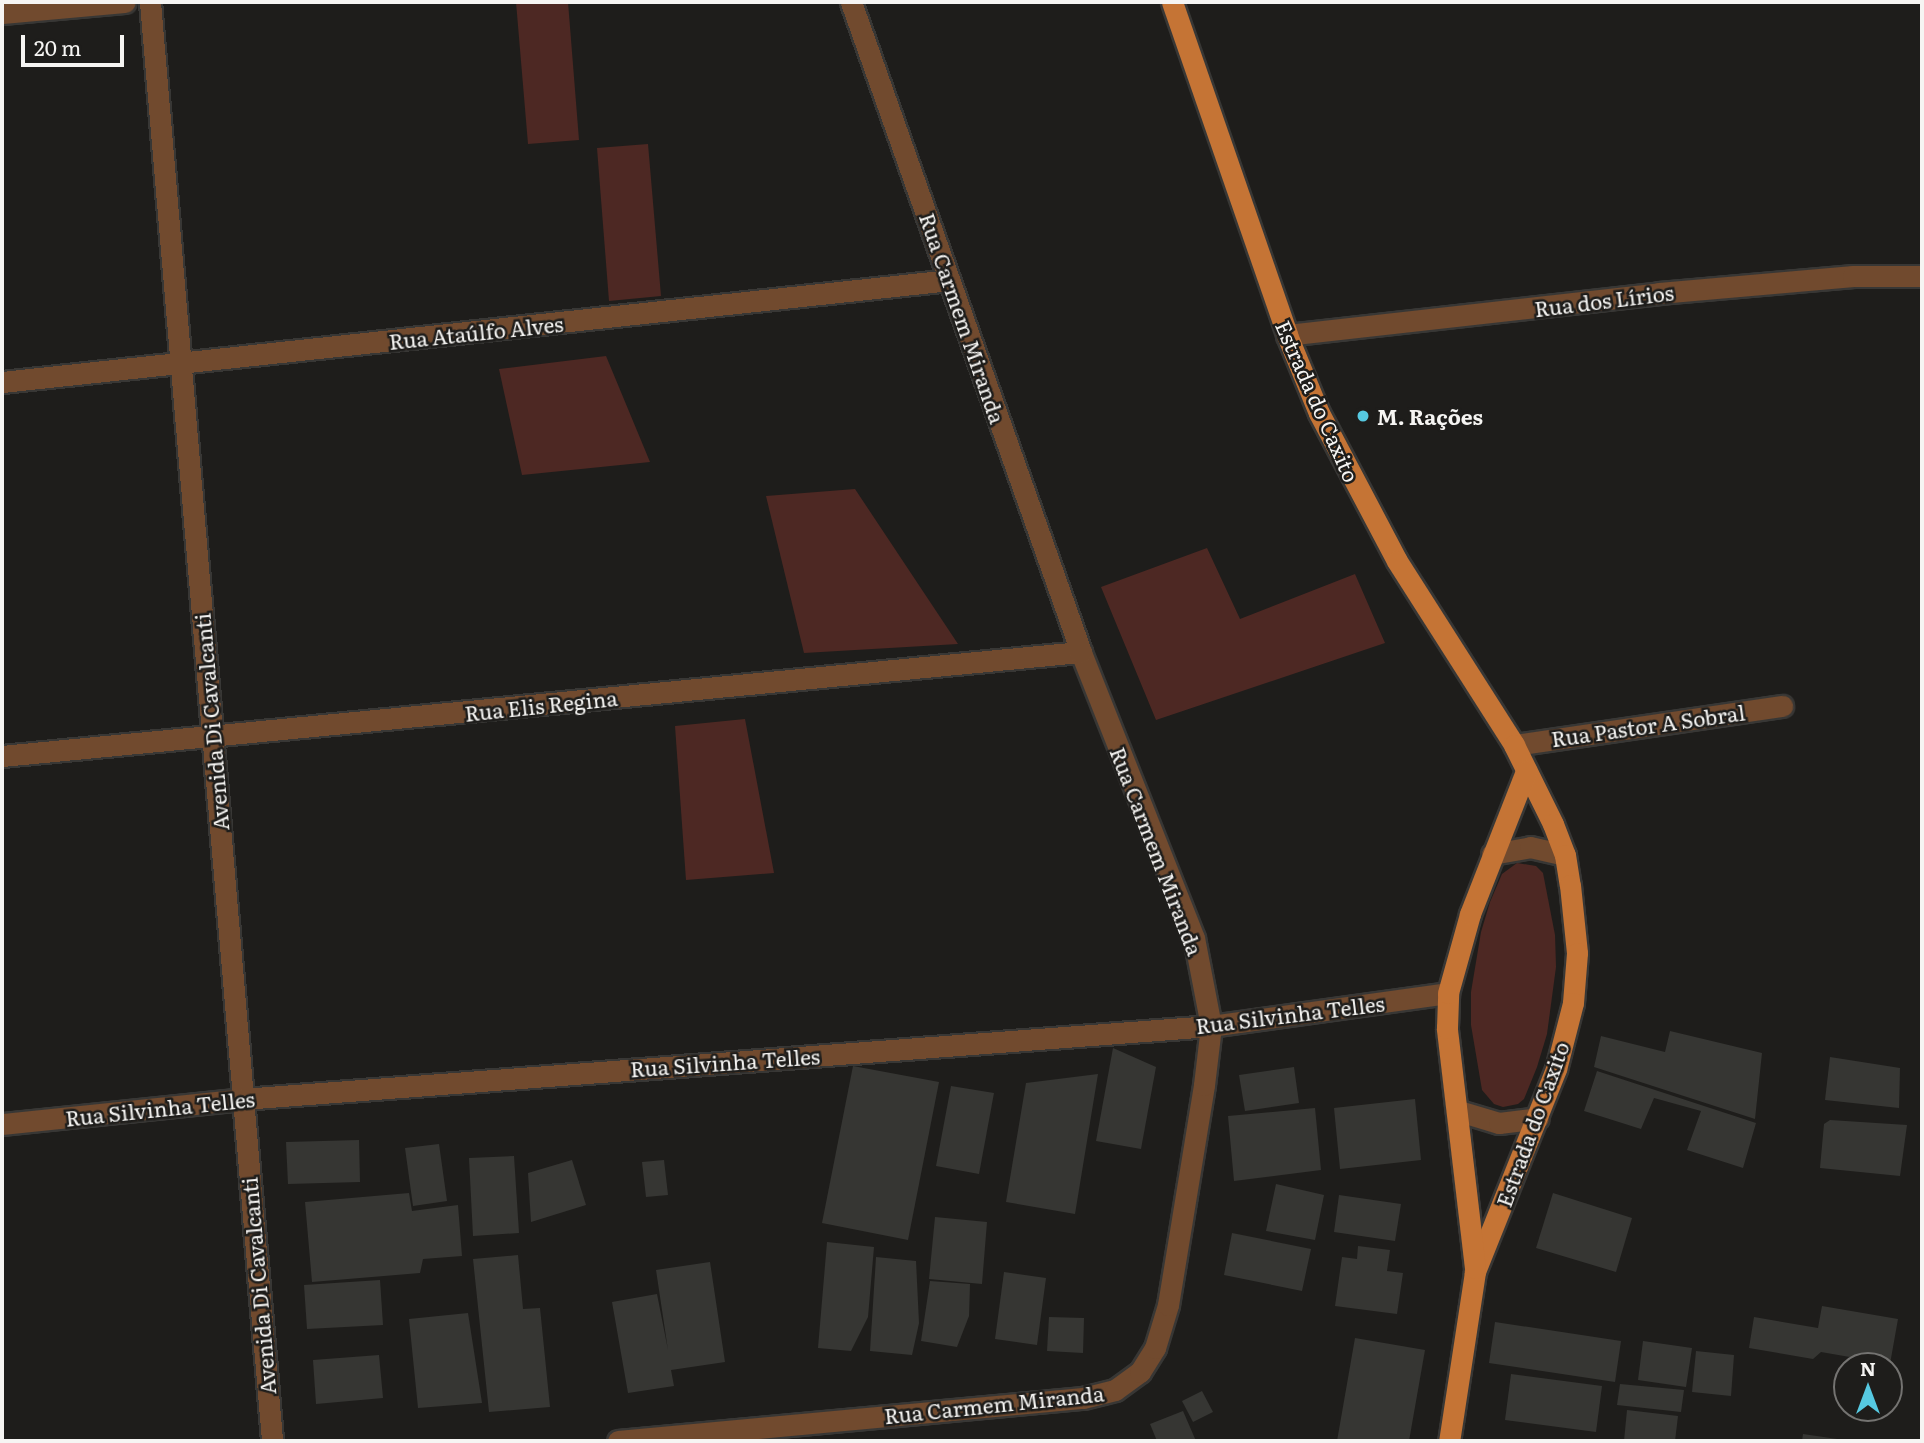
<!DOCTYPE html>
<html>
<head>
<meta charset="utf-8">
<style>
  body { margin:0 }
  #map { position:relative; width:1924px; height:1443px; overflow:hidden; background:#1e1d1b; font-family:Literata,serif }
  div>[style] { position:absolute }
  [style*='--x'] { left:calc(var(--x)*1px); top:calc(var(--y)*1px); width:calc(var(--w)*1px); rotate:calc(var(--a)*1deg) }
  .green>* { inset:0; background:#4d2823 }
  .building>* { inset:0; background:#363633 }
  .roads { filter:drop-shadow(2px 0 #383735) drop-shadow(-2px 0 #383735) drop-shadow(0 2px #383735) drop-shadow(0 -2px #383735) }
  .minor>* { height:21px; margin:-10.5px; padding:0 10.5px; transform-origin:10.5px; border-radius:10.5px; background:#714a2e }
  .major>* { height:21px; margin:-10.5px; padding:0 10.5px; transform-origin:10.5px; border-radius:10.5px; background:#c57435 }
  .dots>* { width:19px; height:19px; translate:-50% -50%; box-sizing:border-box; border:4px solid #1e1d1b; border-radius:50% }
  span { translate:-50% -50%; white-space:nowrap; text-align:center; line-height:1.15; -webkit-text-stroke:5px #1e1d1b; paint-order:stroke }
  .street-label { font-size:21px; color:#f6f5f3 }
  .poi-label { font-size:21px; color:#f6f5f3; font-weight:700 }
  .left { translate:0 -50%; text-align:left }
  .frame { position:absolute; inset:0; border:4px solid #f6f5f3; pointer-events:none }
  .north { position:absolute; left:1833px; top:1352px; width:70px; height:70px; box-sizing:border-box; background:#1e1d1b; border:2px solid #747371; border-radius:50%; rotate:0deg; font-size:19px; font-weight:700; line-height:28px; text-align:center; color:#f6f5f3 }
  .north::after { content:''; display:block; margin:auto; width:24px; height:32px; background:#56c9e1; clip-path:polygon(50% 0,100% 100%,50% 72%,0 100%) }
  .scale { position:absolute; left:21px; top:35px; width:103px; height:32px; box-sizing:border-box; border:4px solid #f6f5f3; border-top:0; padding-left:9px; font-size:21px; line-height:24px; white-space:nowrap; color:#f6f5f3; -webkit-text-stroke:5px #1e1d1b; paint-order:stroke }
</style>
</head>
<body>
<div id="map">
  <div class="green">
    <div style="clip-path:polygon(516px 2px,568px 2px,579px 140px,528px 144px)"></div>
    <div style="clip-path:polygon(648px 144px,661px 296px,609px 301px,597px 148px)"></div>
    <div style="clip-path:polygon(606px 356px,650px 462px,522px 475px,499px 369px)"></div>
    <div style="clip-path:polygon(855px 489px,958px 644px,804px 653px,766px 496px)"></div>
    <div style="clip-path:polygon(1207px 548px,1240px 619px,1355px 574px,1385px 643px,1156px 720px,1101px 587px)"></div>
    <div style="clip-path:polygon(745px 719px,774px 873px,686px 880px,675px 726px)"></div>
    <div style="clip-path:polygon(1517px 863px,1536px 866px,1543px 873px,1555px 935px,1556px 967px,1547px 1034px,1537px 1067px,1524px 1099px,1518px 1104px,1503px 1107px,1494px 1104px,1482px 1090px,1471px 1025px,1471px 992px,1481px 932px,1490px 902px,1502px 874px)"></div>
  </div>
  <div class="building">
    <div style="clip-path:polygon(1670px 1031px,1762px 1053px,1755px 1119px,1594px 1067px,1601px 1036px,1665px 1052px)"></div>
    <div style="clip-path:polygon(1113px 1048px,1156px 1067px,1141px 1149px,1096px 1141px)"></div>
    <div style="clip-path:polygon(1830px 1057px,1900px 1068px,1899px 1108px,1825px 1100px)"></div>
    <div style="clip-path:polygon(853px 1066px,939px 1082px,908px 1240px,822px 1223px)"></div>
    <div style="clip-path:polygon(1294px 1067px,1299px 1103px,1245px 1111px,1239px 1075px)"></div>
    <div style="clip-path:polygon(1597px 1071px,1756px 1123px,1743px 1168px,1687px 1150px,1701px 1111px,1654px 1098px,1641px 1129px,1584px 1111px)"></div>
    <div style="clip-path:polygon(1098px 1074px,1075px 1214px,1006px 1202px,1026px 1083px)"></div>
    <div style="clip-path:polygon(951px 1086px,994px 1093px,979px 1174px,936px 1166px)"></div>
    <div style="clip-path:polygon(1415px 1099px,1421px 1160px,1340px 1169px,1334px 1108px)"></div>
    <div style="clip-path:polygon(1315px 1108px,1321px 1170px,1234px 1181px,1228px 1116px)"></div>
    <div style="clip-path:polygon(1830px 1120px,1907px 1125px,1900px 1176px,1820px 1168px,1824px 1124px)"></div>
    <div style="clip-path:polygon(359px 1140px,360px 1182px,288px 1184px,286px 1142px)"></div>
    <div style="clip-path:polygon(439px 1144px,447px 1201px,413px 1206px,405px 1148px)"></div>
    <div style="clip-path:polygon(514px 1156px,519px 1233px,473px 1236px,469px 1158px)"></div>
    <div style="clip-path:polygon(572px 1160px,586px 1205px,531px 1222px,528px 1173px)"></div>
    <div style="clip-path:polygon(664px 1160px,668px 1195px,646px 1197px,642px 1162px)"></div>
    <div style="clip-path:polygon(1276px 1184px,1324px 1195px,1315px 1240px,1266px 1231px)"></div>
    <div style="clip-path:polygon(409px 1193px,412px 1211px,458px 1205px,462px 1256px,423px 1259px,420px 1273px,312px 1282px,305px 1202px)"></div>
    <div style="clip-path:polygon(1553px 1193px,1632px 1218px,1616px 1272px,1536px 1248px)"></div>
    <div style="clip-path:polygon(1339px 1195px,1401px 1204px,1395px 1241px,1334px 1232px)"></div>
    <div style="clip-path:polygon(935px 1217px,987px 1222px,982px 1284px,929px 1279px)"></div>
    <div style="clip-path:polygon(1232px 1233px,1311px 1249px,1302px 1291px,1224px 1275px)"></div>
    <div style="clip-path:polygon(827px 1242px,874px 1247px,868px 1317px,851px 1351px,818px 1348px)"></div>
    <div style="clip-path:polygon(1358px 1246px,1390px 1250px,1387px 1271px,1403px 1273px,1397px 1314px,1335px 1306px,1342px 1257px,1357px 1259px)"></div>
    <div style="clip-path:polygon(518px 1255px,523px 1309px,540px 1308px,550px 1407px,489px 1412px,473px 1259px)"></div>
    <div style="clip-path:polygon(876px 1257px,916px 1261px,919px 1323px,912px 1355px,870px 1351px)"></div>
    <div style="clip-path:polygon(710px 1262px,725px 1362px,671px 1370px,674px 1386px,628px 1393px,612px 1302px,657px 1294px,668px 1350px,656px 1270px)"></div>
    <div style="clip-path:polygon(1004px 1272px,1046px 1278px,1037px 1345px,995px 1339px)"></div>
    <div style="clip-path:polygon(380px 1280px,383px 1325px,307px 1329px,304px 1285px)"></div>
    <div style="clip-path:polygon(930px 1281px,970px 1284px,969px 1316px,957px 1347px,921px 1341px)"></div>
    <div style="clip-path:polygon(1822px 1306px,1898px 1319px,1890px 1364px,1821px 1352px,1813px 1359px,1749px 1348px,1754px 1317px,1818px 1328px)"></div>
    <div style="clip-path:polygon(468px 1313px,482px 1403px,418px 1408px,409px 1319px)"></div>
    <div style="clip-path:polygon(1049px 1317px,1084px 1318px,1083px 1353px,1047px 1351px)"></div>
    <div style="clip-path:polygon(1495px 1322px,1621px 1341px,1615px 1382px,1489px 1363px)"></div>
    <div style="clip-path:polygon(1355px 1338px,1425px 1350px,1409px 1441px,1337px 1441px)"></div>
    <div style="clip-path:polygon(1643px 1341px,1692px 1348px,1686px 1387px,1638px 1380px)"></div>
    <div style="clip-path:polygon(1696px 1351px,1734px 1355px,1731px 1396px,1692px 1392px)"></div>
    <div style="clip-path:polygon(379px 1355px,383px 1398px,316px 1404px,313px 1360px)"></div>
    <div style="clip-path:polygon(1511px 1374px,1602px 1386px,1596px 1432px,1505px 1420px)"></div>
    <div style="clip-path:polygon(1620px 1384px,1684px 1390px,1681px 1412px,1617px 1405px)"></div>
    <div style="clip-path:polygon(1202px 1391px,1213px 1412px,1193px 1422px,1182px 1401px)"></div>
    <div style="clip-path:polygon(1627px 1410px,1678px 1416px,1675px 1441px,1624px 1441px)"></div>
    <div style="clip-path:polygon(1183px 1411px,1196px 1441px,1157px 1441px,1150px 1424px)"></div>
    <div style="clip-path:polygon(1803px 1434px,1844px 1440px,1844px 1441px,1802px 1441px)"></div>
  </div>
  <div class="roads">
    <div class="minor">
      <div style="--x:150;--y:2;--w:1444;--a:85.15"></div>
      <div style="--x:2;--y:13;--w:123;--a:-5.1"></div>
      <div style="--x:1287;--y:335;--w:374;--a:-6.4"></div>
      <div style="--x:1659;--y:293;--w:195;--a:-5"></div>
      <div style="--x:1853;--y:276;--w:69;--a:0"></div>
      <div style="--x:2;--y:382;--w:953;--a:-6.14"></div>
      <div style="--x:1514;--y:745;--w:271;--a:-8.3"></div>
      <div style="--x:2;--y:756;--w:1084;--a:-5.51"></div>
      <div style="--x:1492;--y:854;--w:39;--a:-10"></div>
      <div style="--x:1530;--y:847;--w:36;--a:13"></div>
      <div style="--x:1459;--y:1111;--w:42;--a:16.7"></div>
      <div style="--x:1499;--y:1123;--w:39;--a:-7"></div>
      <div style="--x:2;--y:1124;--w:241;--a:-5.9"></div>
      <div style="--x:242;--y:1099;--w:972;--a:-4.31"></div>
      <div style="--x:1211;--y:1026;--w:239;--a:-7.9"></div>
      <div style="--x:618;--y:1441;--w:467;--a:-5.3"></div>
      <div style="--x:1083;--y:1398;--w:33;--a:-14"></div>
      <div style="--x:1115;--y:1390;--w:31;--a:-36"></div>
      <div style="--x:1140;--y:1372;--w:28;--a:-58"></div>
      <div style="--x:1155;--y:1348;--w:45;--a:-73.2"></div>
      <div style="--x:1168;--y:1305;--w:223;--a:-80.7"></div>
      <div style="--x:1204;--y:1085;--w:59;--a:-83.2"></div>
      <div style="--x:1211;--y:1026;--w:90;--a:-100.9"></div>
      <div style="--x:1194;--y:938;--w:308;--a:-111.6"></div>
      <div style="--x:1081;--y:652;--w:689;--a:-109.49"></div>
    </div>
    <div class="major">
      <div style="--x:1172;--y:2;--w:352;--a:70.9"></div>
      <div style="--x:1287;--y:335;--w:84;--a:67.7"></div>
      <div style="--x:1319;--y:413;--w:167;--a:62.2"></div>
      <div style="--x:1397;--y:561;--w:218;--a:57.5"></div>
      <div style="--x:1514;--y:745;--w:88;--a:63.7"></div>
      <div style="--x:1553;--y:824;--w:33;--a:69"></div>
      <div style="--x:1565;--y:855;--w:30;--a:81"></div>
      <div style="--x:1570;--y:885;--w:68;--a:84.1"></div>
      <div style="--x:1577;--y:953;--w:50;--a:94.6"></div>
      <div style="--x:1573;--y:1003;--w:68;--a:104.4"></div>
      <div style="--x:1556;--y:1069;--w:219;--a:111.8"></div>
      <div style="--x:1475;--y:1272;--w:171;--a:98.7"></div>
      <div style="--x:1475;--y:1268;--w:242;--a:-96.7"></div>
      <div style="--x:1447;--y:1028;--w:35;--a:-88"></div>
      <div style="--x:1448;--y:993;--w:82;--a:-74.4"></div>
      <div style="--x:1470;--y:914;--w:154;--a:-68.6"></div>
    </div>
  </div>
  <div class="dots">
    <div style="left:1363px;top:416px;background:#56c9e1"></div>
  </div>
  <div class="street-label">
    <span style="left:1604px;top:300px;rotate:-7deg">Rua dos Lírios</span>
    <span style="left:963px;top:318px;rotate:71deg">Rua Carmem Miranda</span>
    <span style="left:476px;top:332px;rotate:-6deg">Rua Ataúlfo Alves</span>
    <span style="left:1318px;top:401px;rotate:66deg">Estrada do Caxito</span>
    <span style="left:541px;top:705px;rotate:-6deg">Rua Elis Regina</span>
    <span style="left:211px;top:722px;rotate:-95deg">Avenida Di Cavalcanti</span>
    <span style="left:1648px;top:725px;rotate:-8deg">Rua Pastor A Sobral</span>
    <span style="left:1157px;top:851px;rotate:69deg">Rua Carmem Miranda</span>
    <span style="left:1290px;top:1014px;rotate:-7deg">Rua Silvinha Telles</span>
    <span style="left:725px;top:1062px;rotate:-4deg">Rua Silvinha Telles</span>
    <span style="left:160px;top:1108px;rotate:-6deg">Rua Silvinha Telles</span>
    <span style="left:1532px;top:1124px;rotate:-70deg">Estrada do Caxito</span>
    <span style="left:258px;top:1286px;rotate:-95deg">Avenida Di Cavalcanti</span>
    <span style="left:994px;top:1404px;rotate:-6deg">Rua Carmem Miranda</span>
  </div>
  <div class="poi-label">
    <span class="left" style="left:1377px;top:416px">M. Rações</span>
  </div>
  <div class="frame"></div>
  <div class="north">N</div>
  <div class="scale">20 m</div>
</div>
</body>
</html>
